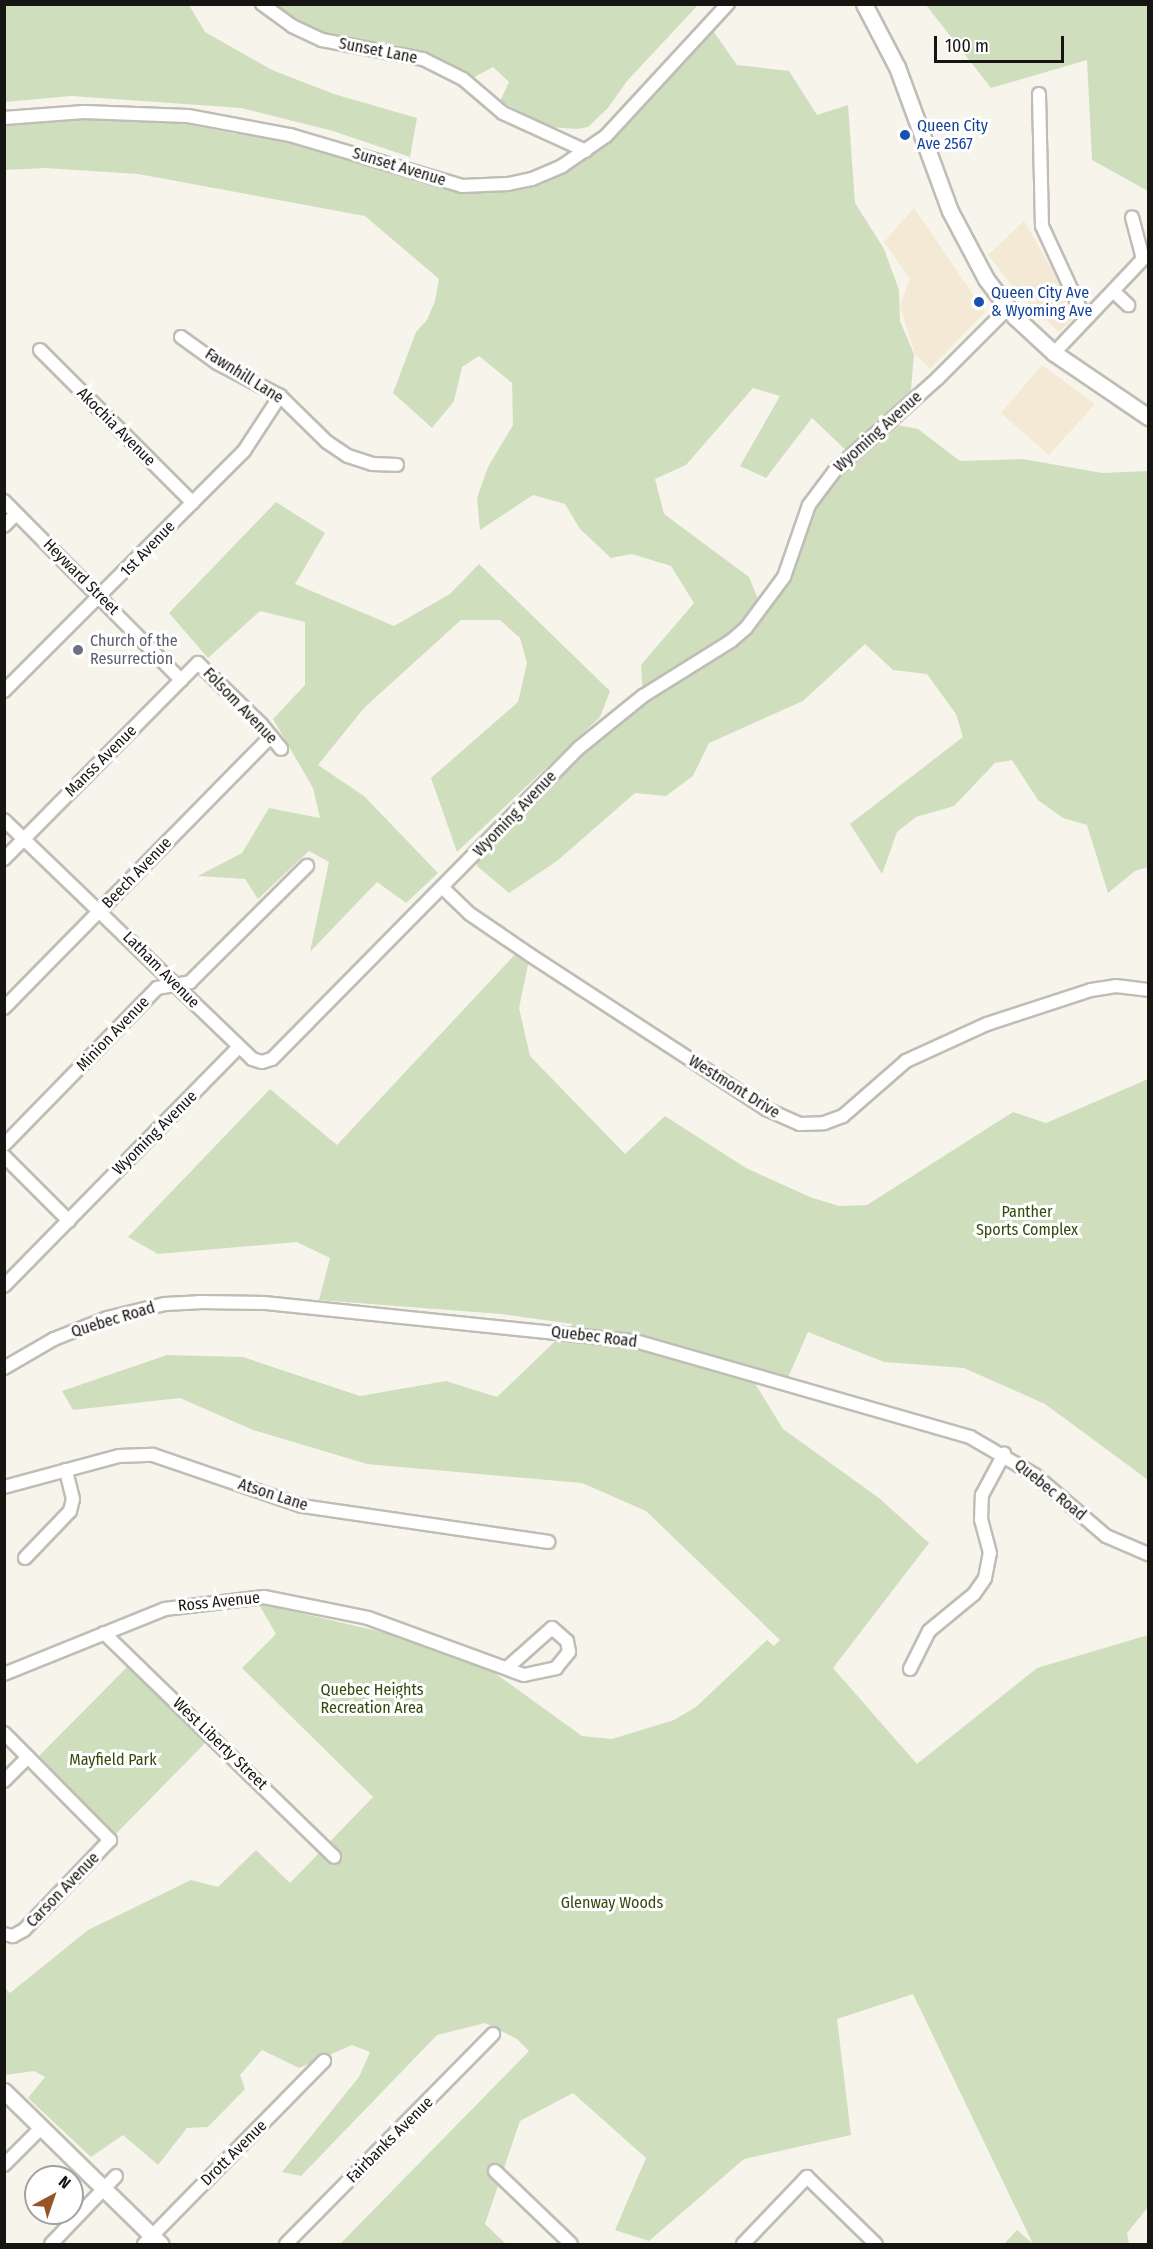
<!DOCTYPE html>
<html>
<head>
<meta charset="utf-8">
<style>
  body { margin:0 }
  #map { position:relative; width:1153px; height:2249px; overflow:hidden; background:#f7f4eb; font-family:"Fira Sans Condensed",sans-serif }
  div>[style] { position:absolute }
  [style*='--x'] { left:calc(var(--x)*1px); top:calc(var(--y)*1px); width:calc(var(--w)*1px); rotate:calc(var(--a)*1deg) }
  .commercial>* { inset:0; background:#f4e9d4 }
  .green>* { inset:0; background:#cfdfbe }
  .roads { filter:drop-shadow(2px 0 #bfbdb5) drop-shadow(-2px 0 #bfbdb5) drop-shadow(0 2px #bfbdb5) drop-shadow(0 -2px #bfbdb5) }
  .minor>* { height:12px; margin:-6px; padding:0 6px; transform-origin:6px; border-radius:6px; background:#fff }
  .major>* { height:15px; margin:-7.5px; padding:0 7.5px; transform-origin:7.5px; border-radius:7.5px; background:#fff }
  .dots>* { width:16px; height:16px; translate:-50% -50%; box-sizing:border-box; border:3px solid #fff; border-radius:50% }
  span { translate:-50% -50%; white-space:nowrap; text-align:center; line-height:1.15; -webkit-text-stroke:6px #fff; paint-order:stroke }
  .street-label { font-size:16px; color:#161512 }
  .transit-label { font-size:16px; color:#164399 }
  .left { translate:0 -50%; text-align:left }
  .worship-label { font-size:16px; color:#5b616d }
  .park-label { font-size:16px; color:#334a0d }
  .frame { position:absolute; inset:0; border:6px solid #161512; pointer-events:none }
  .north { position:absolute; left:24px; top:2165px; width:60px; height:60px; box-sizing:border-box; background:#fff; border:2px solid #a2a1a0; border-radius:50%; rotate:40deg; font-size:16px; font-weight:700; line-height:24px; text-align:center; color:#161512 }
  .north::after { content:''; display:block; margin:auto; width:21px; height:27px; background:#975426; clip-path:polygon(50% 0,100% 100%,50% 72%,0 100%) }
  .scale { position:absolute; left:934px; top:36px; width:130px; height:27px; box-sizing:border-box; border:3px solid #161512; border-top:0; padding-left:8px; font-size:18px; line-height:21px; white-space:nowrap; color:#161512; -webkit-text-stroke:4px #fff; paint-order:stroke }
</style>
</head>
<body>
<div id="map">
  <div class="commercial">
    <div style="clip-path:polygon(914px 208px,985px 312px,930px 369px,915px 354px,900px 306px,910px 279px,884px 242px)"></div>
    <div style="clip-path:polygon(1024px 221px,1078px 314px,1059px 332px,1018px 293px,988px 255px)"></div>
    <div style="clip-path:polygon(1042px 365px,1095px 404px,1049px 455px,1001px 413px)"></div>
  </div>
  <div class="green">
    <div style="clip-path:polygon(189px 5px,205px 32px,272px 70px,334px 94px,417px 118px,410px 157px,333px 131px,241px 108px,71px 96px,5px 102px,5px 5px)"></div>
    <div style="clip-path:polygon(262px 5px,698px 5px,627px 81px,608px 108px,588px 127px,577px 129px,549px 127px,500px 101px,509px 82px,493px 67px,471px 79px,338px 44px)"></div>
    <div style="clip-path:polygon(926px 5px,1148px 5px,1148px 191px,1092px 160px,1087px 60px,991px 88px)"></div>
    <div style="clip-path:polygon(evenodd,709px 25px,737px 65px,789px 71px,817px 115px,848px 105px,855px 203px,884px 249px,899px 290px,900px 321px,914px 354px,910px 402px,886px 423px,918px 429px,960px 461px,1023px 459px,1102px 473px,1148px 471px,1148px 867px,1135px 871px,1108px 893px,1087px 825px,1063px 818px,1038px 800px,1012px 760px,995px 763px,954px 806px,916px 817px,897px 832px,882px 874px,850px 824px,963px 737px,956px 714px,927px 674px,893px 670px,865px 644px,803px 701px,709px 743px,693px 776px,666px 796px,635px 793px,557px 861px,509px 893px,477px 866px,478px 852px,580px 747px,643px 696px,641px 665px,694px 603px,671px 566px,632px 554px,611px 558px,580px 529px,565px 504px,533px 495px,480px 530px,477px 498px,488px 467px,513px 425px,512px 383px,479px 356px,462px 367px,454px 401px,432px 428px,393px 393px,416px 332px,427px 320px,435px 301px,439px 279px,365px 216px,138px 174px,45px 168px,5px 170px,4px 118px,129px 113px,236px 134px,290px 135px,462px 186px,508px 184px,586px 151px,709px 25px,753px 388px,780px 396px,740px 466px,766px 478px,812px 418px,850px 454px,807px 515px,762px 609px,749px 577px,664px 514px,655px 479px,686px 465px,753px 388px)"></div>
    <div style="clip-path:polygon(276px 502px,325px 533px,295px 584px,394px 626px,450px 594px,479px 564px,610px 691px,600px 717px,457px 852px,431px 778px,518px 702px,527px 663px,520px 638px,500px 620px,461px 620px,364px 708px,318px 765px,364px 796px,438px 873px,406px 903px,377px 882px,310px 952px,329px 862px,309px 851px,258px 899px,245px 879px,198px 876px,242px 853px,269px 808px,320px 818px,313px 788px,273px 719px,305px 685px,305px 622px,260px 611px,208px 658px,169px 613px)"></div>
    <div style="clip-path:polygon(521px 948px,530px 955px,519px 1008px,530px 1056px,625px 1154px,665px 1116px,746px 1168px,810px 1197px,839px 1206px,867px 1205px,1013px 1112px,1046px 1123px,1148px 1079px,1148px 1480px,1045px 1404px,964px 1368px,884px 1362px,808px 1332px,786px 1382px,748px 1372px,783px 1429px,879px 1498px,929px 1543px,833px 1668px,917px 1764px,1037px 1668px,1148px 1635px,1148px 2207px,1127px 2233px,1129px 2244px,1004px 2244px,1017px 2230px,1033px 2244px,913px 1994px,837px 2019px,851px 2135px,744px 2159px,649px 2241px,615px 2230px,646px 2158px,573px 2093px,520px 2121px,485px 2224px,506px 2244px,340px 2244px,529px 2051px,517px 2039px,485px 2023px,437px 2035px,301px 2176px,282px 2172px,359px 2077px,370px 2052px,352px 2045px,299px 2068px,262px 2050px,240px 2075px,245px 2089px,208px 2127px,187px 2128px,158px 2165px,123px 2135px,91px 2157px,28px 2098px,45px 2077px,34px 2071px,5px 2075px,5px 1988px,10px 1993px,88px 1930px,191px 1880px,218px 1887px,256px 1850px,290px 1883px,373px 1797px,242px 1668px,276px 1634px,258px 1603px,403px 1637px,492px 1671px,582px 1736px,612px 1739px,674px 1720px,696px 1707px,767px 1640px,774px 1646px,780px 1640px,646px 1511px,582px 1483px,367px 1464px,253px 1430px,180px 1398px,73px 1410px,62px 1391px,167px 1355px,243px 1357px,360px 1396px,446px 1381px,497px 1397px,573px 1324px,501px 1314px,319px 1300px,330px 1258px,297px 1242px,158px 1254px,128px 1237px,270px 1089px,337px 1145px)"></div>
    <div style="clip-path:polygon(133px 1661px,212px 1736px,110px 1840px,33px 1762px)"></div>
  </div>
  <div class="roads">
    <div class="minor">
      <div style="--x:262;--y:4;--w:37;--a:36"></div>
      <div style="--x:292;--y:26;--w:33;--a:25"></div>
      <div style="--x:322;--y:40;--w:103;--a:10.7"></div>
      <div style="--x:423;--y:59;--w:45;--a:26.6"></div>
      <div style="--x:463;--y:79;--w:52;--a:40.4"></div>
      <div style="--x:503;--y:113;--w:91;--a:24.6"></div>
      <div style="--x:1039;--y:94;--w:132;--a:88.7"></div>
      <div style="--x:1042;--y:226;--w:102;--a:65.2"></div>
      <div style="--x:4;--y:118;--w:80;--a:-4.3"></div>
      <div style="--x:84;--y:112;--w:104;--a:2.2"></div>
      <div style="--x:188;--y:116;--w:104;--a:10.6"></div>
      <div style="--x:290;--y:135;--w:179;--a:16.5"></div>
      <div style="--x:462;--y:186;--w:46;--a:-2.5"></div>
      <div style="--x:508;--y:184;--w:25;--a:-12"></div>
      <div style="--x:532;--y:179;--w:33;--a:-23"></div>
      <div style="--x:562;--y:166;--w:53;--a:-34.3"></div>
      <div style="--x:606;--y:136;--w:180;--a:-47.3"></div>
      <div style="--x:1113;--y:291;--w:21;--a:43"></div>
      <div style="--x:181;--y:337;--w:44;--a:35.8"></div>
      <div style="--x:217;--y:363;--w:71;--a:27.6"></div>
      <div style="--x:280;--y:396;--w:66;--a:44.4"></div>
      <div style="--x:327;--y:442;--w:25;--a:34"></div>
      <div style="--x:348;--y:456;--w:25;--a:18"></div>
      <div style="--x:372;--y:464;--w:25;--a:2"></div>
      <div style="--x:40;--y:350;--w:216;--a:45"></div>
      <div style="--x:1054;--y:353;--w:129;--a:-46.6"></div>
      <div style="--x:1143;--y:259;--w:43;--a:-104.7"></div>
      <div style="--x:4;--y:501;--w:252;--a:45.3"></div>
      <div style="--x:4;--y:526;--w:17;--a:-45"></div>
      <div style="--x:4;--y:691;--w:339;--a:-45"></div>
      <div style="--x:244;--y:451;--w:66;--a:-56.8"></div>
      <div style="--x:4;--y:820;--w:344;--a:43.9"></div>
      <div style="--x:252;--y:1059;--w:10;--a:17"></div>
      <div style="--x:262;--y:1062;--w:10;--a:-17"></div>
      <div style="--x:272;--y:1059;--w:438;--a:-45.4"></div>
      <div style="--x:580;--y:747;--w:81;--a:-39"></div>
      <div style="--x:643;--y:696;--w:104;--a:-32"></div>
      <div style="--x:731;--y:641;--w:20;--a:-41"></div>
      <div style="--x:746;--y:628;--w:64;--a:-53.3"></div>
      <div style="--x:784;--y:577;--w:76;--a:-70.9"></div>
      <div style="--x:809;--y:505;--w:45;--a:-53.1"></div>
      <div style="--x:836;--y:469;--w:137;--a:-41.7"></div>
      <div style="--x:938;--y:378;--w:98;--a:-45"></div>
      <div style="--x:4;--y:859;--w:276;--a:-45.3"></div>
      <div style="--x:198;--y:663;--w:88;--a:44.1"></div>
      <div style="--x:261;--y:724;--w:32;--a:51"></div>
      <div style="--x:443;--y:888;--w:37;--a:44"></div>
      <div style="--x:470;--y:914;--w:73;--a:34.3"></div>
      <div style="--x:530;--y:955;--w:282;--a:33.1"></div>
      <div style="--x:766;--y:1109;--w:37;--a:24"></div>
      <div style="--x:800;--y:1124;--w:24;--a:-2"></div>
      <div style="--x:824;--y:1123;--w:20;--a:-20"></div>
      <div style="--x:843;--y:1116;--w:84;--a:-41.1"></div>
      <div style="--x:906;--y:1061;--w:89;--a:-24.6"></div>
      <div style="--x:987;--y:1024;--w:109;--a:-18.1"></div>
      <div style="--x:1091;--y:990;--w:25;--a:-9"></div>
      <div style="--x:1116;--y:986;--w:32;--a:7"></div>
      <div style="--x:4;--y:1008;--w:380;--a:-45.5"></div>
      <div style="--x:4;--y:1145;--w:219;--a:-45.7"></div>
      <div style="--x:157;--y:988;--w:34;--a:-10"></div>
      <div style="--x:190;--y:982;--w:165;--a:-44.8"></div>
      <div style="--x:4;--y:1156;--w:92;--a:45"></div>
      <div style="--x:4;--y:1286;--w:335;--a:-45.5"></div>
      <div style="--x:4;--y:1368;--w:58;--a:-30.1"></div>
      <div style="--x:54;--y:1339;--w:57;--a:-21.6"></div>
      <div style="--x:107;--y:1318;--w:60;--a:-13.6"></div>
      <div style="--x:165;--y:1304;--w:34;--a:-3"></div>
      <div style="--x:199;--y:1302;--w:66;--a:0.9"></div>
      <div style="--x:265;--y:1303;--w:372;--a:5.9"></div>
      <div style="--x:635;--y:1341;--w:348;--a:16"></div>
      <div style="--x:970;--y:1437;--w:75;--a:30.3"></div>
      <div style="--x:1035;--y:1475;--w:94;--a:40.7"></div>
      <div style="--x:1106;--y:1536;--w:46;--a:23.2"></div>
      <div style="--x:4;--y:1487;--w:119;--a:-15.1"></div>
      <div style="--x:119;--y:1456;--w:34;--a:-2"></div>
      <div style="--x:153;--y:1455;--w:157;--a:18.9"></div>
      <div style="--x:302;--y:1506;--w:249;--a:8.3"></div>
      <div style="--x:25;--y:1558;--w:65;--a:-46.2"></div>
      <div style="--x:70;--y:1511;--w:12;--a:-76"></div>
      <div style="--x:73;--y:1499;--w:30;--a:-104"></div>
      <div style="--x:104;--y:1633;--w:321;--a:44.2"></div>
      <div style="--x:910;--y:1669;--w:42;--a:-63.4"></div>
      <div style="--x:929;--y:1631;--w:58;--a:-39.4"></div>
      <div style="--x:974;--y:1594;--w:19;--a:-55"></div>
      <div style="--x:985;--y:1578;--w:25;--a:-79"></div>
      <div style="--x:990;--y:1553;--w:34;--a:-105"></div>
      <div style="--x:981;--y:1520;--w:25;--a:-88"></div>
      <div style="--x:982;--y:1495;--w:47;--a:-61.8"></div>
      <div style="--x:4;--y:1674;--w:174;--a:-22"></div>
      <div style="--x:165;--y:1609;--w:100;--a:-6.9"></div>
      <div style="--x:264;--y:1597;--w:106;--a:11.4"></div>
      <div style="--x:368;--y:1618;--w:166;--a:20.1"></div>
      <div style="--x:524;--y:1675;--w:33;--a:-12"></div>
      <div style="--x:556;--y:1668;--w:21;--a:-51"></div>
      <div style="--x:569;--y:1652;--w:11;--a:-100"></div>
      <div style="--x:567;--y:1641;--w:20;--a:-139"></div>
      <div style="--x:552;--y:1628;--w:60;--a:138.4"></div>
      <div style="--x:4;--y:1733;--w:151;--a:45.3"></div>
      <div style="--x:110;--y:1840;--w:124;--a:133.7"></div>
      <div style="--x:24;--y:1930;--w:13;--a:151"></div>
      <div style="--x:13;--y:1936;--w:9;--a:-167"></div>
      <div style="--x:4;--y:1781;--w:34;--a:-45"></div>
      <div style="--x:4;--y:2165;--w:52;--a:-45"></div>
      <div style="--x:495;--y:2171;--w:105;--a:43.8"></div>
      <div style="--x:51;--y:2244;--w:94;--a:-46.3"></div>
      <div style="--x:144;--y:2244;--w:257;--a:-45.5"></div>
      <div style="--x:286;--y:2244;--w:295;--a:-45.4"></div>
      <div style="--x:743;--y:2244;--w:93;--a:-46.3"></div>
      <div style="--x:807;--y:2177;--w:96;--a:44.2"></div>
    </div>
    <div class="major">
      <div style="--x:864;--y:4;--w:71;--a:62.4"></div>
      <div style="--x:897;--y:67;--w:153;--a:69.8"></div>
      <div style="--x:950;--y:211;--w:77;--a:62.1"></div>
      <div style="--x:986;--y:279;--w:48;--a:52.7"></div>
      <div style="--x:1015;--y:317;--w:53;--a:42.7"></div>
      <div style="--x:1054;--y:353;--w:114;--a:34.2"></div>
      <div style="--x:4;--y:2091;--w:219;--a:44.4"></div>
    </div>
  </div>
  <div class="dots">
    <div style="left:905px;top:135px;background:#1a4fb4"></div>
    <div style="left:979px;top:302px;background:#1a4fb4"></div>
    <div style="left:78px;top:650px;background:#6b7280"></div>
  </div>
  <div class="street-label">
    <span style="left:378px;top:51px;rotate:11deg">Sunset Lane</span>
    <span style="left:399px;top:167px;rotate:17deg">Sunset Avenue</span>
    <span style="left:244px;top:376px;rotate:32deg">Fawnhill Lane</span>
    <span style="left:116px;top:427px;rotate:45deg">Akochia Avenue</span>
    <span style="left:878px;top:432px;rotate:-42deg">Wyoming Avenue</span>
    <span style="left:148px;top:549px;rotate:-46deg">1st Avenue</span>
    <span style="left:81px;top:577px;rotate:45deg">Heyward Street</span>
    <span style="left:240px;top:706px;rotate:46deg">Folsom Avenue</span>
    <span style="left:101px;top:761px;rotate:-45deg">Manss Avenue</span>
    <span style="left:515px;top:814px;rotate:-46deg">Wyoming Avenue</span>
    <span style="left:137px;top:873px;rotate:-46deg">Beech Avenue</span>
    <span style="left:161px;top:970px;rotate:45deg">Latham Avenue</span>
    <span style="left:113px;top:1034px;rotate:-46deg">Minion Avenue</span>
    <span style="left:734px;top:1087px;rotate:32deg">Westmont Drive</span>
    <span style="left:155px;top:1133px;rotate:-45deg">Wyoming Avenue</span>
    <span style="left:113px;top:1320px;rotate:-17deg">Quebec Road</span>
    <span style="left:594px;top:1337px;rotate:7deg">Quebec Road</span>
    <span style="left:1050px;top:1490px;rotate:39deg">Quebec Road</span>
    <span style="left:273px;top:1495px;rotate:18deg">Atson Lane</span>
    <span style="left:219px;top:1602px;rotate:-6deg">Ross Avenue</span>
    <span style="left:220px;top:1744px;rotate:44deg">West Liberty Street</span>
    <span style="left:63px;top:1890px;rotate:-46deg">Carson Avenue</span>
    <span style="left:390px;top:2140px;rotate:-45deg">Fairbanks Avenue</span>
    <span style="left:234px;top:2153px;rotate:-45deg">Drott Avenue</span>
  </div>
  <div class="transit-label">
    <span class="left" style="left:917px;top:135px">Queen City<br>Ave 2567</span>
    <span class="left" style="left:991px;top:302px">Queen City Ave<br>&amp; Wyoming Ave</span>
  </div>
  <div class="worship-label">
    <span class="left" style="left:90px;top:650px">Church of the<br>Resurrection</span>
  </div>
  <div class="park-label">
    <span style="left:1027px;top:1221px">Panther<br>Sports Complex</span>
    <span style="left:372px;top:1699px">Quebec Heights<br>Recreation Area</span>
    <span style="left:113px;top:1760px">Mayfield Park</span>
    <span style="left:612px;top:1903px">Glenway Woods</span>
  </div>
  <div class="frame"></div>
  <div class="north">N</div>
  <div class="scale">100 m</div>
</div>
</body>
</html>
